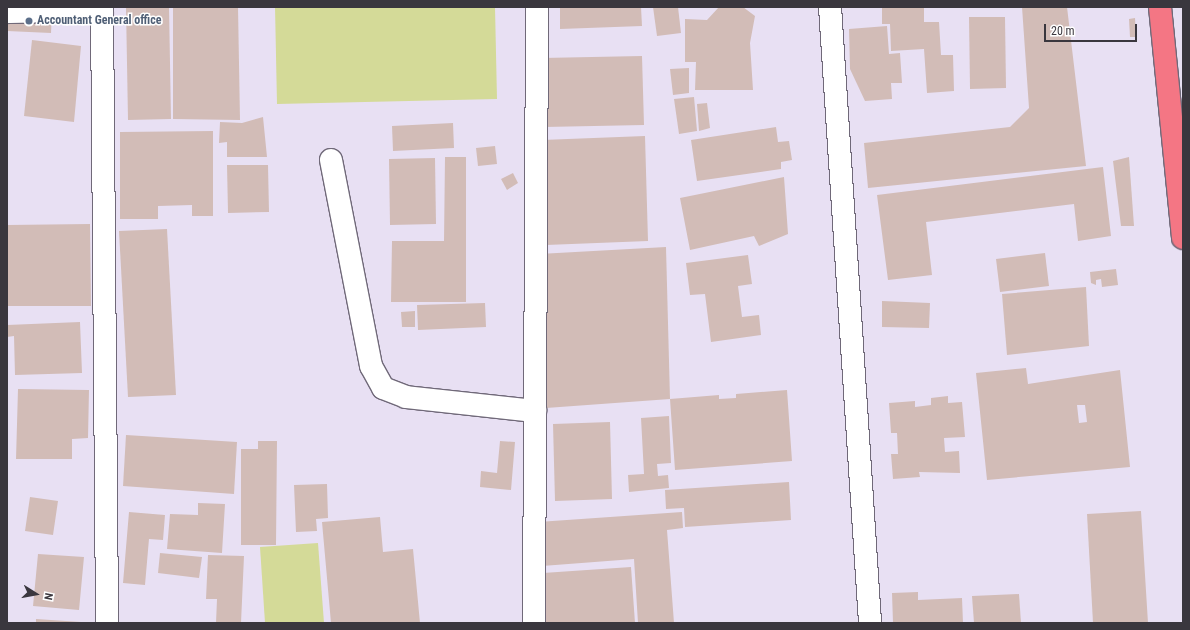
<!DOCTYPE html>
<html>
<head>
<meta charset="utf-8">
<style>
  body { margin:0 }
  #map { position:relative; width:1190px; height:630px; overflow:hidden; background:#e8e0f3; font-family:"Roboto Condensed",sans-serif }
  div>[style] { position:absolute }
  [style*='--x'] { left:calc(var(--x)*1px); top:calc(var(--y)*1px); width:calc(var(--w)*1px); rotate:calc(var(--a)*1deg) }
  .green>* { inset:0; background:#d4da98 }
  .building>* { inset:0; background:#d2bcb7 }
  .roads { filter:drop-shadow(1px 0 #706979) drop-shadow(-1px 0 #706979) drop-shadow(0 1px #706979) drop-shadow(0 -1px #706979) }
  .minor>* { height:22px; margin:-11px; padding:0 11px; transform-origin:11px; border-radius:11px; background:#fff }
  .highway>* { height:22px; margin:-11px; padding:0 11px; transform-origin:11px; border-radius:11px; background:#f47684 }
  .dots>* { width:11px; height:11px; translate:-50% -50%; box-sizing:border-box; border:2px solid #fff; border-radius:50% }
  span { translate:-50% -50%; white-space:nowrap; text-align:center; line-height:1.15; -webkit-text-stroke:3px #fff; paint-order:stroke }
  .service-label { font-size:12px; color:#4e5e75; font-weight:700 }
  .left { translate:0 -50%; text-align:left }
  .frame { position:absolute; inset:0; border:8px solid #3a373e; pointer-events:none }
  .north { position:absolute; left:16px; top:574px; width:40px; height:40px; -webkit-text-stroke:3px #fff; paint-order:stroke; rotate:101deg; font-size:11px; font-weight:700; line-height:16px; text-align:center; color:#3a373e }
  .north::after { content:''; display:block; margin:auto; width:14px; height:18px; background:#3a373e; clip-path:polygon(50% 0,100% 100%,50% 72%,0 100%) }
  .scale { position:absolute; left:1044px; top:24px; width:93px; height:18px; box-sizing:border-box; border:2px solid #3a373e; border-top:0; padding-left:5px; font-size:12px; line-height:14px; white-space:nowrap; color:#3a373e; -webkit-text-stroke:3px #fff; paint-order:stroke }
</style>
</head>
<body>
<div id="map">
  <div class="green">
    <div style="clip-path:polygon(275px 7px,495px 7px,497px 99px,277px 104px)"></div>
    <div style="clip-path:polygon(318px 543px,324px 623px,265px 623px,260px 547px)"></div>
  </div>
  <div class="building">
    <div style="clip-path:polygon(7px 7px,52px 11px,51px 33px,7px 31px)"></div>
    <div style="clip-path:polygon(126px 7px,169px 7px,171px 119px,128px 120px)"></div>
    <div style="clip-path:polygon(173px 7px,238px 7px,240px 120px,173px 119px)"></div>
    <div style="clip-path:polygon(560px 7px,641px 7px,642px 26px,560px 29px)"></div>
    <div style="clip-path:polygon(653px 7px,678px 7px,681px 33px,657px 36px)"></div>
    <div style="clip-path:polygon(719px 7px,743px 7px,755px 16px,750px 43px,753px 90px,695px 90px,696px 62px,685px 62px,685px 19px,707px 20px)"></div>
    <div style="clip-path:polygon(1022px 7px,1067px 7px,1086px 166px,868px 188px,864px 143px,1010px 127px,1029px 108px)"></div>
    <div style="clip-path:polygon(882px 8px,924px 8px,924px 22px,939px 22px,941px 55px,953px 55px,954px 91px,927px 93px,924px 49px,891px 51px,890px 24px,882px 24px)"></div>
    <div style="clip-path:polygon(969px 17px,1005px 17px,1006px 88px,970px 89px)"></div>
    <div style="clip-path:polygon(1135px 18px,1136px 37px,1130px 37px,1129px 19px)"></div>
    <div style="clip-path:polygon(887px 26px,889px 54px,900px 53px,902px 83px,891px 83px,892px 99px,865px 101px,850px 69px,849px 29px)"></div>
    <div style="clip-path:polygon(32px 40px,81px 46px,74px 122px,24px 116px)"></div>
    <div style="clip-path:polygon(642px 56px,644px 125px,544px 127px,542px 58px)"></div>
    <div style="clip-path:polygon(689px 68px,689px 93px,673px 95px,670px 69px)"></div>
    <div style="clip-path:polygon(694px 97px,697px 131px,679px 134px,674px 99px)"></div>
    <div style="clip-path:polygon(707px 103px,710px 128px,699px 131px,697px 104px)"></div>
    <div style="clip-path:polygon(263px 117px,267px 157px,227px 157px,227px 142px,219px 143px,220px 122px,242px 123px)"></div>
    <div style="clip-path:polygon(453px 123px,454px 148px,393px 151px,392px 126px)"></div>
    <div style="clip-path:polygon(776px 127px,778px 142px,789px 141px,792px 160px,781px 162px,781px 169px,697px 181px,691px 140px)"></div>
    <div style="clip-path:polygon(213px 131px,213px 216px,192px 216px,192px 205px,158px 206px,158px 219px,120px 219px,120px 132px)"></div>
    <div style="clip-path:polygon(645px 136px,648px 241px,546px 245px,542px 140px)"></div>
    <div style="clip-path:polygon(495px 146px,497px 164px,478px 166px,476px 148px)"></div>
    <div style="clip-path:polygon(445px 157px,466px 157px,466px 302px,391px 302px,392px 241px,444px 241px)"></div>
    <div style="clip-path:polygon(1129px 157px,1134px 226px,1121px 226px,1113px 161px)"></div>
    <div style="clip-path:polygon(435px 158px,436px 224px,390px 225px,389px 159px)"></div>
    <div style="clip-path:polygon(227px 165px,268px 165px,269px 212px,228px 213px)"></div>
    <div style="clip-path:polygon(1103px 167px,1111px 236px,1078px 241px,1074px 204px,926px 222px,932px 275px,888px 280px,877px 195px)"></div>
    <div style="clip-path:polygon(513px 173px,518px 183px,507px 190px,501px 179px)"></div>
    <div style="clip-path:polygon(784px 177px,788px 234px,759px 246px,754px 236px,690px 250px,680px 198px)"></div>
    <div style="clip-path:polygon(90px 224px,91px 306px,7px 306px,7px 225px)"></div>
    <div style="clip-path:polygon(167px 229px,176px 395px,128px 397px,119px 231px)"></div>
    <div style="clip-path:polygon(666px 247px,670px 399px,546px 408px,539px 254px)"></div>
    <div style="clip-path:polygon(1045px 253px,1049px 286px,1000px 292px,996px 259px)"></div>
    <div style="clip-path:polygon(748px 255px,752px 284px,738px 286px,742px 317px,759px 315px,761px 335px,711px 342px,705px 294px,690px 295px,686px 263px)"></div>
    <div style="clip-path:polygon(1116px 269px,1118px 285px,1102px 287px,1101px 279px,1096px 280px,1096px 285px,1091px 283px,1090px 272px)"></div>
    <div style="clip-path:polygon(1086px 287px,1089px 346px,1007px 355px,1002px 294px)"></div>
    <div style="clip-path:polygon(882px 301px,930px 303px,929px 328px,882px 327px)"></div>
    <div style="clip-path:polygon(485px 303px,486px 327px,418px 330px,417px 305px)"></div>
    <div style="clip-path:polygon(415px 311px,415px 327px,402px 327px,401px 312px)"></div>
    <div style="clip-path:polygon(80px 322px,82px 373px,15px 375px,14px 336px,7px 337px,7px 325px)"></div>
    <div style="clip-path:polygon(evenodd,1026px 368px,1028px 384px,1120px 370px,1130px 467px,987px 480px,976px 373px,1026px 368px,1077px 405px,1085px 405px,1087px 422px,1079px 423px,1077px 405px)"></div>
    <div style="clip-path:polygon(18px 389px,89px 390px,88px 438px,72px 439px,72px 459px,16px 459px)"></div>
    <div style="clip-path:polygon(787px 390px,792px 461px,675px 470px,670px 399px,719px 395px,719px 399px,736px 398px,736px 394px)"></div>
    <div style="clip-path:polygon(948px 396px,948px 403px,962px 402px,965px 437px,944px 438px,945px 452px,959px 451px,960px 473px,919px 472px,920px 477px,893px 479px,891px 454px,898px 454px,897px 433px,891px 433px,889px 403px,915px 401px,915px 407px,931px 405px,931px 398px)"></div>
    <div style="clip-path:polygon(669px 416px,671px 463px,657px 464px,658px 476px,668px 475px,669px 488px,629px 492px,628px 475px,644px 474px,641px 418px)"></div>
    <div style="clip-path:polygon(610px 422px,612px 499px,555px 501px,553px 424px)"></div>
    <div style="clip-path:polygon(126px 435px,237px 442px,234px 494px,123px 486px)"></div>
    <div style="clip-path:polygon(258px 441px,277px 441px,276px 545px,241px 545px,241px 449px,258px 449px)"></div>
    <div style="clip-path:polygon(500px 441px,515px 442px,511px 490px,480px 487px,481px 471px,497px 473px)"></div>
    <div style="clip-path:polygon(789px 482px,791px 520px,685px 527px,684px 508px,666px 509px,665px 490px)"></div>
    <div style="clip-path:polygon(327px 484px,328px 518px,316px 519px,317px 531px,296px 532px,294px 485px)"></div>
    <div style="clip-path:polygon(30px 497px,58px 501px,53px 535px,25px 531px)"></div>
    <div style="clip-path:polygon(198px 503px,225px 504px,222px 553px,167px 549px,170px 514px,198px 515px)"></div>
    <div style="clip-path:polygon(1141px 511px,1148px 623px,1093px 623px,1087px 514px)"></div>
    <div style="clip-path:polygon(129px 512px,165px 515px,163px 540px,149px 539px,145px 585px,123px 583px)"></div>
    <div style="clip-path:polygon(682px 512px,683px 528px,667px 530px,674px 623px,638px 623px,634px 559px,542px 566px,538px 522px)"></div>
    <div style="clip-path:polygon(380px 517px,383px 552px,413px 549px,420px 623px,331px 623px,322px 522px)"></div>
    <div style="clip-path:polygon(160px 553px,202px 557px,199px 578px,158px 573px)"></div>
    <div style="clip-path:polygon(38px 554px,84px 557px,79px 610px,33px 606px)"></div>
    <div style="clip-path:polygon(208px 555px,244px 556px,241px 623px,216px 623px,217px 599px,206px 599px)"></div>
    <div style="clip-path:polygon(631px 567px,635px 623px,546px 623px,543px 573px)"></div>
    <div style="clip-path:polygon(918px 592px,918px 600px,962px 598px,963px 623px,893px 623px,892px 593px)"></div>
    <div style="clip-path:polygon(1019px 594px,1021px 623px,974px 623px,972px 596px)"></div>
    <div style="clip-path:polygon(36px 619px,81px 622px,81px 623px,36px 623px)"></div>
  </div>
  <div class="roads">
    <div class="minor">
      <div style="--x:102;--y:7;--w:616;--a:89.53"></div>
      <div style="--x:830;--y:7;--w:617;--a:86.28"></div>
      <div style="--x:7;--y:12;--w:95;--a:-1.2"></div>
      <div style="--x:331;--y:160;--w:210;--a:79"></div>
      <div style="--x:371;--y:366;--w:25;--a:61"></div>
      <div style="--x:383;--y:388;--w:25;--a:21"></div>
      <div style="--x:406;--y:397;--w:130;--a:6.2"></div>
      <div style="--x:534;--y:623;--w:616;--a:-89.72"></div>
    </div>
    <div class="highway">
      <div style="--x:1160;--y:7;--w:232;--a:84.3"></div>
    </div>
  </div>
  <div class="dots">
    <div style="left:29px;top:21px;background:#5c6f8a"></div>
  </div>
  <div class="service-label">
    <span class="left" style="left:37px;top:21px">Accountant General office</span>
  </div>
  <div class="frame"></div>
  <div class="north">N</div>
  <div class="scale">20 m</div>
</div>
</body>
</html>
